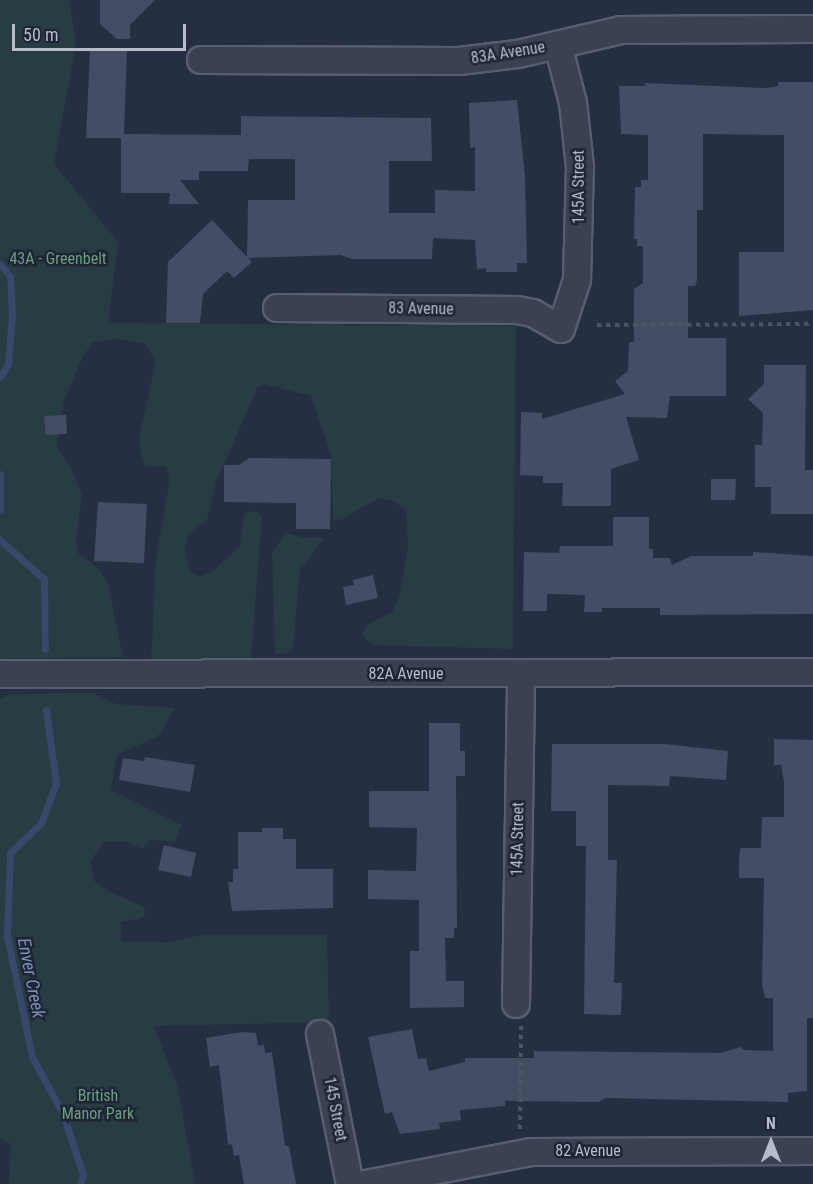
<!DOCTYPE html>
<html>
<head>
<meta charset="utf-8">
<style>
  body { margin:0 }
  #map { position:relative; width:813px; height:1184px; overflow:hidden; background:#252e42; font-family:"Roboto Condensed",sans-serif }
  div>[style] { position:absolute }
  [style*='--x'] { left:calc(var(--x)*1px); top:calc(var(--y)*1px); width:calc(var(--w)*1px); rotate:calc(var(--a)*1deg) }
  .green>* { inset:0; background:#273d43 }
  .stream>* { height:7px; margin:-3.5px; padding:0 3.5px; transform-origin:3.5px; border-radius:3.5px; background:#38476a }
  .building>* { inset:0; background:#444d64 }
  .path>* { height:4px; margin-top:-2px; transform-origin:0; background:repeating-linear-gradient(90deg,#455a60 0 4.5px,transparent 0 9px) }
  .roads { filter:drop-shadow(2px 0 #575e6f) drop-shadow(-2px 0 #575e6f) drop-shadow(0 2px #575e6f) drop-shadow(0 -2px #575e6f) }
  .minor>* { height:26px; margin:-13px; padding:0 13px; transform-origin:13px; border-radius:13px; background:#394152 }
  span { translate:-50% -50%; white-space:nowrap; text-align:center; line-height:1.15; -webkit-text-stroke:5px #1e2537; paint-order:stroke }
  .street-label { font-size:16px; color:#b6bccc }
  .park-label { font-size:16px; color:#6d9e7e }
  .water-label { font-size:18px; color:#7c8eb4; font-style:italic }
  .north { position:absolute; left:741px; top:1112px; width:60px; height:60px; -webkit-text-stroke:4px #1e2537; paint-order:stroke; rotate:0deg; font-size:16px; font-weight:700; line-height:24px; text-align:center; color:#b6bccc }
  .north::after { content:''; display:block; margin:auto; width:21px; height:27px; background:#b6bccc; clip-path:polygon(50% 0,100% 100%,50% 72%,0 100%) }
  .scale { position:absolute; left:12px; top:24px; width:174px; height:27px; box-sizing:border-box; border:3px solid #b6bccc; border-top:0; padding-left:8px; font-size:18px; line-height:21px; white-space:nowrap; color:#b6bccc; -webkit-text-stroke:4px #1e2537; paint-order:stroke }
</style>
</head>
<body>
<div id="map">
  <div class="green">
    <div style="clip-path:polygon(0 0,69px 0,76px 43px,54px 164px,118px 242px,108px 323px,516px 326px,513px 649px,375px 645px,367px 641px,362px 634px,367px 625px,392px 612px,399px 597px,408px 547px,406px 511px,394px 501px,379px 498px,341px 520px,333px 519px,331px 455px,311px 396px,265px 384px,258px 387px,216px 482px,207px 520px,188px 535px,185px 549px,190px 571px,199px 576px,212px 572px,240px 546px,244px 513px,255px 511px,262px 516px,251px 658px,151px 662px,156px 561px,170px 477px,166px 467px,145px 466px,140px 449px,140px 433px,156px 362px,145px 344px,120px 339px,93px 342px,83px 356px,64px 400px,57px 447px,72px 470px,82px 496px,76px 538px,78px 553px,100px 570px,108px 584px,123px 657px,0 659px)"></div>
    <div style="clip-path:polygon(286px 533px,305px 538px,325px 537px,300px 570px,293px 648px,286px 654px,275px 654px,272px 552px)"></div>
    <div style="clip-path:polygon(93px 693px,116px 704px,175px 708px,158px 736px,117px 755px,111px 790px,182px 825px,174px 842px,150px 840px,143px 849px,127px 842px,104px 842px,91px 860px,93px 880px,110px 892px,143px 906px,146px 912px,142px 918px,121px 922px,121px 941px,169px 942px,201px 935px,327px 935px,329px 1022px,154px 1026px,178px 1088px,195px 1184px,9px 1184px,11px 1144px,0 1139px,0 699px,9px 694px)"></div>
  </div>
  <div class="stream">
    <div style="--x:0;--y:264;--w:16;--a:50"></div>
    <div style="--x:10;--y:276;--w:39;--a:87"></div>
    <div style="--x:12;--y:315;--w:49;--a:94.7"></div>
    <div style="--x:8;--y:364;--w:15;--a:122"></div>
    <div style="--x:0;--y:474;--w:36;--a:90"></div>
    <div style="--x:0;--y:540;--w:59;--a:41.6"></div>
    <div style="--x:44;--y:579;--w:70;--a:89.2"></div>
    <div style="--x:46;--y:710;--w:74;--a:82.2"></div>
    <div style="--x:56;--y:783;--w:43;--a:110.6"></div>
    <div style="--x:41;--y:823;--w:43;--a:135.9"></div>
    <div style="--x:10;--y:853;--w:83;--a:92.1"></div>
    <div style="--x:7;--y:936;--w:124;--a:78.3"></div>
    <div style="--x:32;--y:1057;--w:65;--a:61.5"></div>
    <div style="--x:63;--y:1114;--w:64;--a:71.8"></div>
    <div style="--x:83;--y:1175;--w:9;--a:108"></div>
  </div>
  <div class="building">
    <div style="clip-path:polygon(100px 0,155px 0,130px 25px,130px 39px,117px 39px,100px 24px)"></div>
    <div style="clip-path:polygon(90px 50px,127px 50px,124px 134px,241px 135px,241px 116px,431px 118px,432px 161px,389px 161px,389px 213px,435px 213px,435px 190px,475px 191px,475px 147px,470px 148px,469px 103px,517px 100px,525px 176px,527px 263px,517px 263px,517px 272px,486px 272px,486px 268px,477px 269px,475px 240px,433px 238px,432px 259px,352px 259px,341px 255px,248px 258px,252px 262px,234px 278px,227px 271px,203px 294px,200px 323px,166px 323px,168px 262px,212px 220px,247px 257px,248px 200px,295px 200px,295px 159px,249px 159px,248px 171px,199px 171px,199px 180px,180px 180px,199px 204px,169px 204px,170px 193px,121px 193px,121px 138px,86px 138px)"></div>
    <div style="clip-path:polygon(778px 82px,813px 82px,813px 310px,739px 316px,739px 252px,784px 252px,784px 135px,703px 134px,703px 210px,697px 210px,697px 280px,695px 286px,688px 286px,688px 338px,726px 338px,726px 396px,670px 396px,667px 418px,626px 417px,639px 460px,611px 469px,611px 506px,562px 506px,563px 483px,543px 483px,543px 476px,520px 475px,521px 412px,542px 413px,542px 419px,625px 394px,615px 381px,628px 371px,629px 342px,634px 342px,634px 289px,643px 283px,643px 246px,637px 246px,637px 239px,634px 239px,635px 187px,641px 187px,641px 180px,648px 180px,648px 135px,621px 134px,619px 86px,645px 86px,645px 83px,767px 88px,778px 86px)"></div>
    <div style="clip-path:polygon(764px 365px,806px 365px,805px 470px,813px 470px,813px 514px,771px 514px,771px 487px,755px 487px,755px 445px,762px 445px,763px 413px,748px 399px,764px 384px)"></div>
    <div style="clip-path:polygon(66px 415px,67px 434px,46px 435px,44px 416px)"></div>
    <div style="clip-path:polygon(249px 458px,331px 459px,330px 529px,296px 529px,296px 503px,224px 502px,224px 465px,239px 465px)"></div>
    <div style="clip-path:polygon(711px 479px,736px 479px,735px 500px,711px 500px)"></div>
    <div style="clip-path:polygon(98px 502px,147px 504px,144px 563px,94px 561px)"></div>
    <div style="clip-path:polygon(613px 517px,649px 517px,649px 549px,653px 549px,653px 558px,670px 558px,672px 565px,691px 556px,753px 556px,753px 552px,813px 556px,813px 614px,660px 615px,660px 608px,602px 608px,602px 612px,584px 612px,585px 595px,547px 594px,547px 611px,523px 611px,524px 552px,559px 553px,560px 546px,613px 546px)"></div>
    <div style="clip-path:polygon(373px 575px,378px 598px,346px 605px,343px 587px,354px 585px,353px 580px)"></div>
    <div style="clip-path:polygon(429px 723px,460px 723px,460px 751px,465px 751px,465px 776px,456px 776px,457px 928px,454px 928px,454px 938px,445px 938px,446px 981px,464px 981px,464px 1007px,410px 1008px,410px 951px,419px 951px,419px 900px,368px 899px,368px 870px,416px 871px,417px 828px,369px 827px,369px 791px,429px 791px)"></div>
    <div style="clip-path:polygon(774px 739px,813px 740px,813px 1018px,807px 1018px,807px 1091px,788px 1093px,788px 1102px,606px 1098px,598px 1102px,505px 1101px,505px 1106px,460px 1110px,461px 1120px,439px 1123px,440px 1129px,400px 1134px,392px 1112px,385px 1114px,368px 1037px,412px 1029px,418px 1059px,426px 1058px,429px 1071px,465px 1062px,465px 1058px,534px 1058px,534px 1051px,721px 1053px,740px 1047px,744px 1050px,773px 1051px,773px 998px,765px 998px,762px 985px,764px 878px,739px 878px,739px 860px,740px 848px,761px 848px,762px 817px,784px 817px,784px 782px,781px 765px,774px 765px)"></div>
    <div style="clip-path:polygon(552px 744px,665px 744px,728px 751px,726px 780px,670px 776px,669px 786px,608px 785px,608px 860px,617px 860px,614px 983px,622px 983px,621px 1015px,584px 1014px,586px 846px,576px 846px,576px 811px,551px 811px)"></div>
    <div style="clip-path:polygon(145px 757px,195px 765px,190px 792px,119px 780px,123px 758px,144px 761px)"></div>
    <div style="clip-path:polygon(262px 828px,283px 828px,283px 839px,296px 839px,296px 869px,333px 869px,333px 908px,232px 911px,228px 882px,233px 882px,233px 869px,238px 869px,238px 832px,262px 832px)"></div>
    <div style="clip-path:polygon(164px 845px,196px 853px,191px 877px,158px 870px)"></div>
    <div style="clip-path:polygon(242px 1032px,256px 1033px,258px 1046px,264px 1045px,265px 1053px,272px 1052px,285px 1146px,289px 1146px,296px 1184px,244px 1184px,239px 1155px,234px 1156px,232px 1144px,228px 1145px,219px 1065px,210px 1067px,206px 1038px)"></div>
  </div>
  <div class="path">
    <div style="--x:597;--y:325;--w:216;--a:-0.3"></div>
    <div style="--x:520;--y:1129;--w:103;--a:-89.4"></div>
  </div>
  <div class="roads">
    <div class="minor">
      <div style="--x:201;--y:60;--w:258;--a:0.2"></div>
      <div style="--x:459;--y:61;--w:59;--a:-6.8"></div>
      <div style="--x:518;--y:54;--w:106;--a:-13.1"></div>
      <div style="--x:621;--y:30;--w:192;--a:-0.3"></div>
      <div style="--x:277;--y:308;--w:240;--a:0.5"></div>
      <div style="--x:517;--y:310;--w:16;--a:11"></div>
      <div style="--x:533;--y:313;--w:32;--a:30"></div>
      <div style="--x:561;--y:329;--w:52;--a:-71.9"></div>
      <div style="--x:577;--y:280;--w:113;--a:-88.5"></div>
      <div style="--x:580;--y:167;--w:64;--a:-96.2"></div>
      <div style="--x:573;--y:103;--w:60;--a:-104.5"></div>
      <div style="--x:0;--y:674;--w:813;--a:-0.14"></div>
      <div style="--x:516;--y:1004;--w:330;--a:-89.1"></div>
      <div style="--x:320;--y:1034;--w:153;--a:78.7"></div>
      <div style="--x:366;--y:1184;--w:168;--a:-11"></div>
      <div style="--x:531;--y:1152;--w:282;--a:-0.2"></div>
    </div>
  </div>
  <div class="street-label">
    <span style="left:508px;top:53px;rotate:-9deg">83A Avenue</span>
    <span style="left:579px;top:187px;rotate:-90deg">145A Street</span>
    <span style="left:421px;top:309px;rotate:1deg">83 Avenue</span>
    <span style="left:406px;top:674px">82A Avenue</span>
    <span style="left:518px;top:839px;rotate:-89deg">145A Street</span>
    <span style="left:335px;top:1109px;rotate:79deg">145 Street</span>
    <span style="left:588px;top:1151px">82 Avenue</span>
  </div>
  <div class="park-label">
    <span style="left:58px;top:259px">43A - Greenbelt</span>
    <span style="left:98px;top:1105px">British<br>Manor Park</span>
  </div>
  <div class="water-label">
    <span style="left:31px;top:978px;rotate:79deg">Enver Creek</span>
  </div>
  <div class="north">N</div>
  <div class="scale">50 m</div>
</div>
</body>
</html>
